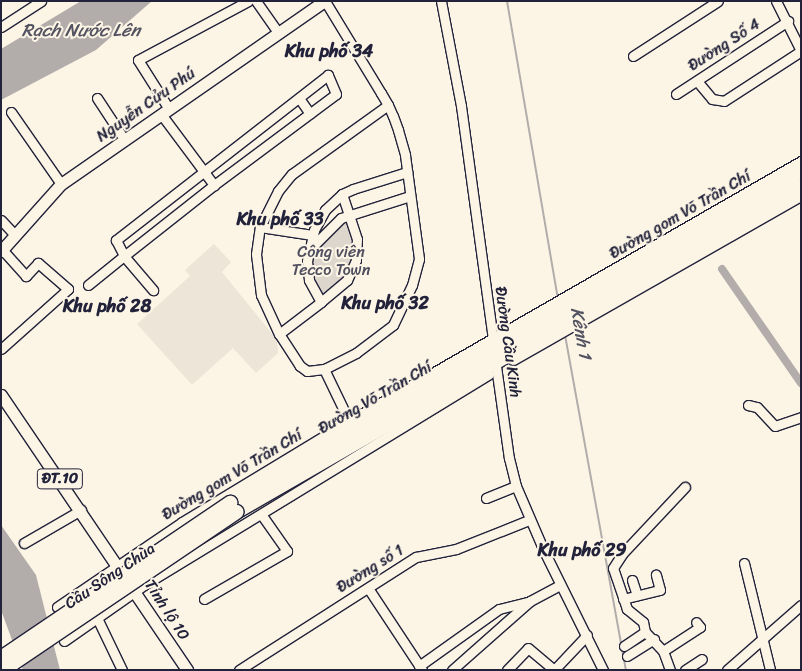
<!DOCTYPE html>
<html>
<head>
<meta charset="utf-8">
<style>
  body { margin:0 }
  #map { position:relative; width:802px; height:671px; overflow:hidden; background:#fcf5e5; font-family:Sriracha,sans-serif }
  div>[style] { position:absolute }
  [style*='--x'] { left:calc(var(--x)*1px); top:calc(var(--y)*1px); width:calc(var(--w)*1px); rotate:calc(var(--a)*1deg) }
  .built>* { inset:0; background:#ece5d8 }
  .green>* { inset:0; background:#dcd6cc }
  .water>* { inset:0; background:#b2adab }
  .stream>* { height:2px; margin:-1px; padding:0 1px; transform-origin:1px; border-radius:1px; background:#b2adab }
  .canal>* { height:8px; margin:-4px; padding:0 4px; transform-origin:4px; border-radius:4px; background:#b2adab }
  .roads { filter:drop-shadow(1px 0 #22223b) drop-shadow(-1px 0 #22223b) drop-shadow(0 1px #22223b) drop-shadow(0 -1px #22223b) }
  .minor>* { height:9px; margin:-4.5px; padding:0 4.5px; transform-origin:4.5px; border-radius:4.5px; background:#fcf5e5 }
  .major>* { height:11px; margin:-5.5px; padding:0 5.5px; transform-origin:5.5px; border-radius:5.5px; background:#fcf5e5 }
  .highway>* { height:14px; margin:-7px; padding:0 7px; transform-origin:7px; border-radius:7px; background:#fcf5e5 }
  .bridges { filter:drop-shadow(1px 0 #22223b) drop-shadow(-1px 0 #22223b) drop-shadow(0 1px #22223b) drop-shadow(0 -1px #22223b) }
  .highway-bridge>* { height:14px; margin:-7px; padding:0 7px; transform-origin:7px; border-radius:7px; background:#fcf5e5 }
  span { translate:-50% -50%; white-space:nowrap; text-align:center; line-height:1.15; -webkit-text-stroke:4px #fcf5e5; paint-order:stroke }
  .shield-label span { padding:1px 4px; background:#fcf5e5; border:1px solid; border-radius:4px; -webkit-text-stroke-width:0 }
  .shield-label { font-size:15px; color:#22223b; font-weight:700 }
  .street-label { font-size:16px; color:#22223b }
  .park-label { font-size:16px; color:#504f5f }
  .water-label { font-size:18px; color:#545362; font-style:italic }
  .neighbourhood-label { font-size:18px; color:#22223b; font-weight:700 }
  .frame { position:absolute; inset:0; border:2px solid #22223b; pointer-events:none }
</style>
</head>
<body>
<div id="map">
  <div class="built">
    <div style="clip-path:polygon(214px 244px,231px 262px,222px 272px,277px 340px,278px 353px,256px 373px,233px 348px,192px 385px,137px 324px,190px 276px,185px 270px)"></div>
  </div>
  <div class="green">
    <div style="clip-path:polygon(346px 217px,353px 241px,351px 268px,333px 288px,321px 295px,311px 276px,314px 250px)"></div>
  </div>
  <div class="water">
    <div style="clip-path:polygon(81px 1px,152px 1px,96px 50px,1px 100px,1px 49px)"></div>
    <div style="clip-path:polygon(1px 525px,36px 575px,60px 670px,23px 670px,1px 610px)"></div>
  </div>
  <div class="stream">
    <div style="--x:507;--y:1;--w:301;--a:80.3"></div>
    <div style="--x:565;--y:335;--w:341;--a:79.7"></div>
  </div>
  <div class="canal">
    <div style="--x:722;--y:269;--w:139;--a:55.3"></div>
  </div>
  <div class="roads">
    <div class="minor">
      <div style="--x:256;--y:1;--w:39;--a:55"></div>
      <div style="--x:325;--y:1;--w:108;--a:58.7"></div>
      <div style="--x:381;--y:93;--w:14;--a:60"></div>
      <div style="--x:388;--y:105;--w:12;--a:66"></div>
      <div style="--x:393;--y:116;--w:15;--a:70"></div>
      <div style="--x:398;--y:130;--w:26;--a:74"></div>
      <div style="--x:405;--y:155;--w:105;--a:82.3"></div>
      <div style="--x:419;--y:259;--w:27;--a:105"></div>
      <div style="--x:412;--y:285;--w:44;--a:115.4"></div>
      <div style="--x:393;--y:325;--w:46;--a:142.9"></div>
      <div style="--x:356;--y:353;--w:36;--a:153"></div>
      <div style="--x:324;--y:369;--w:17;--a:173"></div>
      <div style="--x:307;--y:371;--w:9;--a:-144"></div>
      <div style="--x:300;--y:366;--w:38;--a:-123"></div>
      <div style="--x:279;--y:334;--w:43;--a:-114.8"></div>
      <div style="--x:261;--y:295;--w:41;--a:-97"></div>
      <div style="--x:256;--y:254;--w:27;--a:-82"></div>
      <div style="--x:260;--y:227;--w:40;--a:-63.4"></div>
      <div style="--x:278;--y:191;--w:22;--a:-51"></div>
      <div style="--x:292;--y:174;--w:118;--a:-35.7"></div>
      <div style="--x:441;--y:1;--w:107;--a:79.2"></div>
      <div style="--x:461;--y:106;--w:242;--a:82.2"></div>
      <div style="--x:776;--y:1;--w:56;--a:63.4"></div>
      <div style="--x:1;--y:27;--w:48;--a:-33"></div>
      <div style="--x:633;--y:56;--w:101;--a:-32.9"></div>
      <div style="--x:697;--y:81;--w:23;--a:50"></div>
      <div style="--x:712;--y:99;--w:12;--a:9"></div>
      <div style="--x:724;--y:101;--w:92;--a:-33"></div>
      <div style="--x:676;--y:94;--w:134;--a:-33.1"></div>
      <div style="--x:97;--y:98;--w:49;--a:56.6"></div>
      <div style="--x:299;--y:98;--w:19;--a:55"></div>
      <div style="--x:169;--y:109;--w:58;--a:-122.3"></div>
      <div style="--x:138;--y:60;--w:125;--a:-28.2"></div>
      <div style="--x:11;--y:112;--w:88;--a:55.2"></div>
      <div style="--x:161;--y:114;--w:89;--a:53.3"></div>
      <div style="--x:342;--y:194;--w:47;--a:71.6"></div>
      <div style="--x:357;--y:239;--w:21;--a:93"></div>
      <div style="--x:356;--y:260;--w:22;--a:114"></div>
      <div style="--x:347;--y:280;--w:34;--a:140"></div>
      <div style="--x:321;--y:302;--w:25;--a:-119"></div>
      <div style="--x:309;--y:280;--w:19;--a:-96"></div>
      <div style="--x:307;--y:261;--w:32;--a:-77"></div>
      <div style="--x:314;--y:230;--w:23;--a:-61"></div>
      <div style="--x:325;--y:210;--w:23;--a:-43"></div>
      <div style="--x:342;--y:194;--w:12;--a:-24"></div>
      <div style="--x:353;--y:189;--w:57;--a:-17.5"></div>
      <div style="--x:1;--y:220;--w:21;--a:47"></div>
      <div style="--x:260;--y:227;--w:53;--a:8.7"></div>
      <div style="--x:311;--y:248;--w:42;--a:-45"></div>
      <div style="--x:341;--y:218;--w:72;--a:-17.7"></div>
      <div style="--x:88;--y:285;--w:46;--a:-38.9"></div>
      <div style="--x:124;--y:256;--w:115;--a:-38.3"></div>
      <div style="--x:214;--y:185;--w:152;--a:-36.7"></div>
      <div style="--x:336;--y:94;--w:21;--a:-113"></div>
      <div style="--x:328;--y:75;--w:269;--a:142.1"></div>
      <div style="--x:116;--y:240;--w:18;--a:63"></div>
      <div style="--x:124;--y:256;--w:45;--a:49.5"></div>
      <div style="--x:279;--y:334;--w:53;--a:-37.3"></div>
      <div style="--x:1;--y:349;--w:90;--a:-41.8"></div>
      <div style="--x:68;--y:289;--w:40;--a:-139"></div>
      <div style="--x:38;--y:263;--w:18;--a:133"></div>
      <div style="--x:26;--y:276;--w:36;--a:-132"></div>
      <div style="--x:495;--y:359;--w:100;--a:82"></div>
      <div style="--x:509;--y:458;--w:29;--a:76"></div>
      <div style="--x:516;--y:486;--w:71;--a:66.7"></div>
      <div style="--x:544;--y:551;--w:133;--a:63.6"></div>
      <div style="--x:513;--y:360;--w:331;--a:-29.7"></div>
      <div style="--x:324;--y:369;--w:58;--a:64.3"></div>
      <div style="--x:748;--y:405;--w:9;--a:13"></div>
      <div style="--x:757;--y:407;--w:26;--a:47"></div>
      <div style="--x:775;--y:426;--w:28;--a:-19"></div>
      <div style="--x:486;--y:498;--w:32;--a:-22"></div>
      <div style="--x:24;--y:543;--w:66;--a:-30.1"></div>
      <div style="--x:744;--y:563;--w:110;--a:76.3"></div>
      <div style="--x:632;--y:580;--w:16;--a:72"></div>
      <div style="--x:368;--y:588;--w:98;--a:56.6"></div>
      <div style="--x:204;--y:599;--w:96;--a:-30"></div>
      <div style="--x:287;--y:551;--w:45;--a:-125.1"></div>
      <div style="--x:623;--y:599;--w:38;--a:-14"></div>
      <div style="--x:660;--y:590;--w:16;--a:-105"></div>
      <div style="--x:57;--y:607;--w:151;--a:-34.2"></div>
      <div style="--x:182;--y:522;--w:195;--a:-31.2"></div>
      <div style="--x:349;--y:421;--w:521;--a:-29.91"></div>
      <div style="--x:97;--y:618;--w:58;--a:64.3"></div>
      <div style="--x:64;--y:641;--w:98;--a:-35"></div>
      <div style="--x:144;--y:585;--w:404;--a:-31.4"></div>
      <div style="--x:624;--y:646;--w:25;--a:-34"></div>
      <div style="--x:663;--y:651;--w:44;--a:-33"></div>
      <div style="--x:700;--y:627;--w:6;--a:-129"></div>
      <div style="--x:627;--y:656;--w:32;--a:-32"></div>
      <div style="--x:419;--y:666;--w:98;--a:-35.5"></div>
      <div style="--x:499;--y:609;--w:32;--a:-14"></div>
      <div style="--x:239;--y:670;--w:210;--a:-32.6"></div>
      <div style="--x:416;--y:557;--w:41;--a:-11.3"></div>
      <div style="--x:456;--y:549;--w:79;--a:-21.7"></div>
      <div style="--x:452;--y:670;--w:104;--a:-41.5"></div>
      <div style="--x:530;--y:601;--w:34;--a:-28"></div>
      <div style="--x:507;--y:670;--w:30;--a:-46"></div>
      <div style="--x:528;--y:648;--w:34;--a:40"></div>
      <div style="--x:554;--y:670;--w:48;--a:-46.7"></div>
      <div style="--x:670;--y:670;--w:20;--a:-110"></div>
      <div style="--x:663;--y:651;--w:26;--a:-133"></div>
      <div style="--x:645;--y:632;--w:10;--a:-101"></div>
      <div style="--x:643;--y:622;--w:21;--a:-141"></div>
      <div style="--x:627;--y:609;--w:43;--a:-108.9"></div>
      <div style="--x:613;--y:568;--w:17;--a:-57"></div>
      <div style="--x:622;--y:554;--w:92;--a:-46.8"></div>
      <div style="--x:685;--y:670;--w:20;--a:-33"></div>
      <div style="--x:727;--y:670;--w:98;--a:-41.3"></div>
    </div>
    <div class="major">
      <div style="--x:1;--y:251;--w:90;--a:-48.2"></div>
      <div style="--x:61;--y:184;--w:320;--a:-34.8"></div>
      <div style="--x:1;--y:395;--w:332;--a:55.9"></div>
    </div>
    <div class="highway">
      <div style="--x:230;--y:503;--w:661;--a:-30.18"></div>
      <div style="--x:236;--y:512;--w:652;--a:-29.98"></div>
    </div>
  </div>
  <div class="bridges">
    <div class="highway-bridge">
      <div style="--x:1;--y:658;--w:277;--a:-34.1"></div>
      <div style="--x:3;--y:670;--w:282;--a:-34.1"></div>
    </div>
  </div>
  <div class="shield-label">
    <span style="left:60px;top:479px">ĐT.10</span>
  </div>
  <div class="street-label">
    <span style="left:724px;top:45px;rotate:-33deg">Đường Số 4</span>
    <span style="left:146px;top:105px;rotate:-35deg">Nguyễn Cửu Phú</span>
    <span style="left:680px;top:215px;rotate:-30deg">Đường gom Võ Trần Chí</span>
    <span style="left:508px;top:342px;rotate:82deg">Đường Cầu Kinh</span>
    <span style="left:375px;top:398px;rotate:-30deg">Đường Võ Trần Chí</span>
    <span style="left:232px;top:475px;rotate:-31deg">Đường gom Võ Trần Chí</span>
    <span style="left:370px;top:569px;rotate:-32deg">Đường số 1</span>
    <span style="left:110px;top:576px;rotate:-34deg">Cầu Sông Chùa</span>
    <span style="left:167px;top:610px;rotate:57deg">Tỉnh lộ 10</span>
  </div>
  <div class="park-label">
    <span style="left:331px;top:261px">Công viên<br>Tecco Town</span>
  </div>
  <div class="water-label">
    <span style="left:81px;top:30px">Rạch Nước Lên</span>
    <span style="left:581px;top:333px;rotate:80deg">Kênh 1</span>
  </div>
  <div class="neighbourhood-label">
    <span style="left:329px;top:51px">Khu phố 34</span>
    <span style="left:280px;top:219px">Khu phố 33</span>
    <span style="left:385px;top:303px">Khu phố 32</span>
    <span style="left:107px;top:306px">Khu phố 28</span>
    <span style="left:582px;top:550px">Khu phố 29</span>
  </div>
  <div class="frame"></div>
</div>
</body>
</html>
